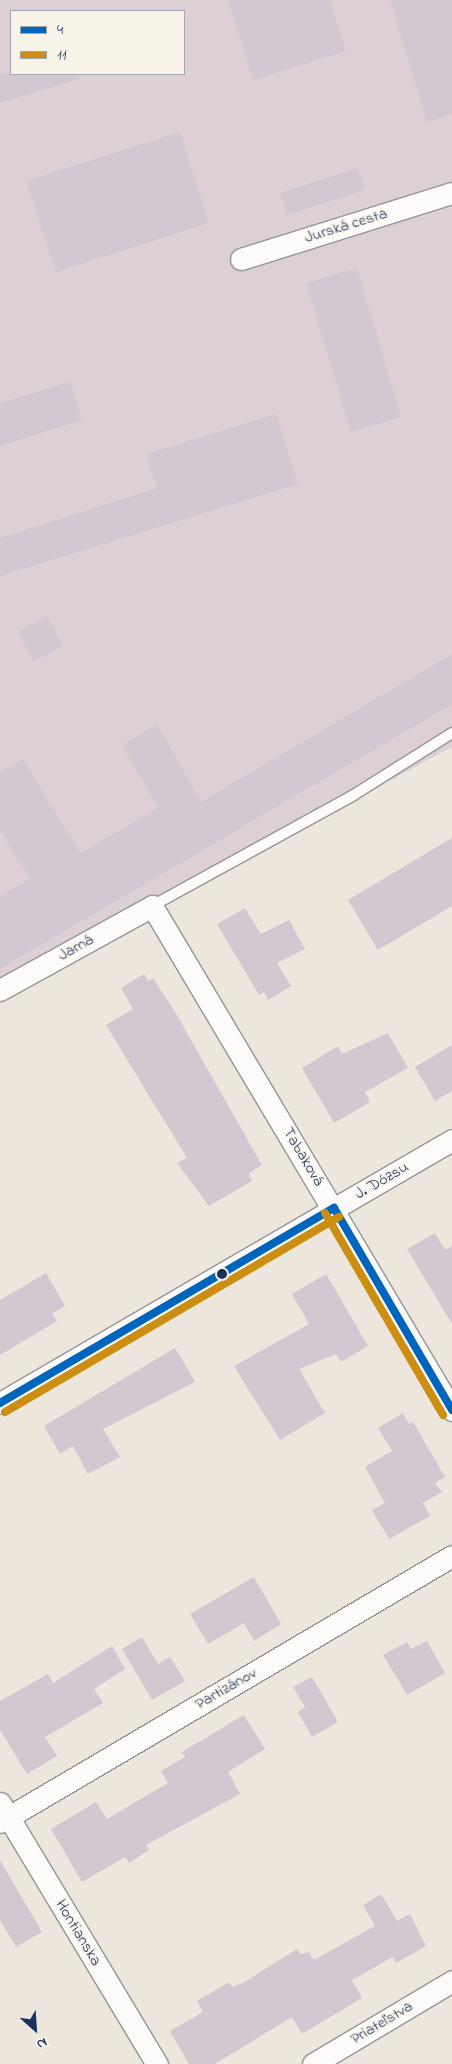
<!DOCTYPE html>
<html>
<head>
<meta charset="utf-8">
<style>
  body { margin:0 }
  #map { position:relative; width:452px; height:2064px; overflow:hidden; background:#ede6dc; font-family:"Indie Flower",sans-serif }
  div>[style] { position:absolute }
  [style*='--x'] { left:calc(var(--x)*1px); top:calc(var(--y)*1px); width:calc(var(--w)*1px); rotate:calc(var(--a)*1deg) }
  .industrial>* { inset:0; background:#dcd0d5 }
  .building>* { inset:0; background:#d2c8d2 }
  .roads { filter:drop-shadow(1px 0 #959597) drop-shadow(-1px 0 #959597) drop-shadow(0 1px #959597) drop-shadow(0 -1px #959597) }
  .service>* { height:10px; margin:-5px; padding:0 5px; transform-origin:5px; border-radius:5px; background:#fcfbfa }
  .minor>* { height:21px; margin:-10.5px; padding:0 10.5px; transform-origin:10.5px; border-radius:10.5px; background:#fcfbfa }
  .bus-1>* { height:8px; margin:-4px; padding:0 4px; transform-origin:4px; border-radius:4px; background:#0065bd }
  .bus-2>* { height:8px; margin:-4px; padding:0 4px; transform-origin:4px; border-radius:4px; background:#cb8e13 }
  .dots>* { width:14px; height:14px; translate:-50% -50%; box-sizing:border-box; border:2px solid #f7f3e8; border-radius:50% }
  span { translate:-50% -50%; white-space:nowrap; text-align:center; line-height:1.15; -webkit-text-stroke:4px #f7f3e8; paint-order:stroke }
  .street-label { font-size:16px; color:#1b2f5e }
  .legend { position:absolute; left:10px; top:10px; width:175px; height:65px; box-sizing:border-box; background:#f7f3e8; border:1px solid #9fa5b1; margin:0; padding:6px 9px; list-style:none; font-size:15px; color:#1b2f5e }
  .legend li { display:flex; align-items:center; gap:10px; height:25px }
  .legend b { width:25px; border:1px solid #9fa5b1 }
  .north { position:absolute; left:10px; top:2004px; width:50px; height:50px; -webkit-text-stroke:4px #f7f3e8; paint-order:stroke; rotate:154deg; font-size:14px; font-weight:700; line-height:20px; text-align:center; color:#1b2f5e }
  .north::after { content:''; display:block; margin:auto; width:18px; height:22px; background:#1b2f5e; clip-path:polygon(50% 0,100% 100%,50% 72%,0 100%) }
</style>
</head>
<body>
<div id="map">
  <div class="industrial">
    <div style="clip-path:polygon(evenodd,0 0,452px 0,452px 747px,0 990px,0 0,11px 11px,184px 11px,184px 74px,11px 74px,11px 11px)"></div>
  </div>
  <div class="building">
    <div style="clip-path:polygon(228px 0,330px 0,346px 51px,253px 80px)"></div>
    <div style="clip-path:polygon(390px 0,452px 0,452px 114px,427px 122px)"></div>
    <div style="clip-path:polygon(0 74px,78px 74px,79px 79px,0 103px)"></div>
    <div style="clip-path:polygon(180px 132px,209px 223px,56px 272px,26px 181px)"></div>
    <div style="clip-path:polygon(358px 168px,365px 190px,287px 215px,280px 193px)"></div>
    <div style="clip-path:polygon(357px 268px,401px 417px,351px 432px,306px 283px)"></div>
    <div style="clip-path:polygon(70px 382px,82px 420px,0 446px,0 403px)"></div>
    <div style="clip-path:polygon(276px 414px,298px 484px,0 576px,0 538px,157px 488px,146px 454px)"></div>
    <div style="clip-path:polygon(47px 616px,63px 645px,34px 662px,18px 632px)"></div>
    <div style="clip-path:polygon(452px 654px,452px 704px,0 969px,0 896px,30px 879px,0 830px,0 773px,23px 759px,80px 853px,158px 808px,122px 745px,157px 724px,201px 802px)"></div>
    <div style="clip-path:polygon(452px 838px,452px 906px,378px 950px,348px 900px)"></div>
    <div style="clip-path:polygon(245px 908px,261px 934px,289px 920px,305px 949px,277px 963px,291px 986px,268px 1000px,264px 992px,259px 995px,217px 924px)"></div>
    <div style="clip-path:polygon(144px 974px,148px 981px,153px 978px,174px 1010px,262px 1165px,249px 1173px,252px 1181px,209px 1206px,177px 1163px,187px 1158px,106px 1025px,133px 1009px,121px 988px)"></div>
    <div style="clip-path:polygon(388px 1033px,408px 1068px,365px 1092px,370px 1102px,334px 1123px,302px 1068px,338px 1046px,342px 1054px)"></div>
    <div style="clip-path:polygon(452px 1045px,452px 1091px,435px 1101px,415px 1067px)"></div>
    <div style="clip-path:polygon(435px 1233px,445px 1250px,452px 1246px,452px 1324px,407px 1249px)"></div>
    <div style="clip-path:polygon(46px 1273px,65px 1306px,52px 1314px,57px 1321px,0 1355px,0 1300px)"></div>
    <div style="clip-path:polygon(326px 1274px,368px 1346px,341px 1362px,336px 1354px,299px 1369px,325px 1413px,280px 1440px,234px 1366px,309px 1324px,292px 1294px)"></div>
    <div style="clip-path:polygon(175px 1348px,195px 1382px,103px 1429px,120px 1457px,88px 1474px,73px 1446px,60px 1454px,44px 1426px)"></div>
    <div style="clip-path:polygon(403px 1413px,409px 1424px,413px 1422px,445px 1477px,435px 1483px,442px 1492px,423px 1503px,430px 1516px,389px 1539px,372px 1510px,385px 1503px,365px 1467px,392px 1451px,378px 1428px)"></div>
    <div style="clip-path:polygon(254px 1577px,281px 1624px,254px 1641px,244px 1623px,208px 1644px,190px 1614px)"></div>
    <div style="clip-path:polygon(142px 1637px,158px 1664px,170px 1657px,185px 1681px,152px 1700px,122px 1649px)"></div>
    <div style="clip-path:polygon(427px 1641px,445px 1673px,407px 1695px,383px 1655px,407px 1642px,411px 1649px)"></div>
    <div style="clip-path:polygon(112px 1646px,125px 1669px,94px 1689px,103px 1703px,45px 1737px,57px 1756px,27px 1774px,0 1730px,0 1701px,48px 1674px,53px 1683px)"></div>
    <div style="clip-path:polygon(312px 1677px,338px 1722px,312px 1737px,298px 1712px,305px 1707px,293px 1687px)"></div>
    <div style="clip-path:polygon(244px 1715px,265px 1749px,228px 1772px,240px 1794px,146px 1845px,149px 1850px,129px 1863px,125px 1857px,82px 1882px,51px 1829px,96px 1802px,107px 1819px,168px 1783px,161px 1771px,185px 1757px,182px 1752px)"></div>
    <div style="clip-path:polygon(0 1860px,42px 1932px,16px 1947px,0 1920px)"></div>
    <div style="clip-path:polygon(381px 1894px,397px 1921px,410px 1914px,426px 1946px,396px 1963px,393px 1957px,352px 1980px,362px 1998px,302px 2034px,292px 2017px,215px 2064px,189px 2064px,170px 2031px,203px 2012px,197px 2001px,229px 1982px,232px 1987px,243px 1983px,297px 1949px,300px 1954px,309px 1952px,314px 1960px,375px 1926px,363px 1905px)"></div>
  </div>
  <div class="roads">
    <div class="service">
      <div style="--x:152;--y:906;--w:228;--a:-28.8"></div>
      <div style="--x:352;--y:796;--w:118;--a:-32.2"></div>
    </div>
    <div class="minor">
      <div style="--x:241;--y:259;--w:221;--a:-17.4"></div>
      <div style="--x:0;--y:990;--w:174;--a:-28.9"></div>
      <div style="--x:152;--y:906;--w:587;--a:59.24"></div>
      <div style="--x:0;--y:1403;--w:523;--a:-30.19"></div>
      <div style="--x:0;--y:1803;--w:305;--a:59"></div>
      <div style="--x:0;--y:1822;--w:524;--a:-30.48"></div>
      <div style="--x:313;--y:2064;--w:162;--a:-30.8"></div>
    </div>
  </div>
  <div class="bus-1">
    <div style="--x:334;--y:1208;--w:234;--a:59.7"></div>
    <div style="--x:0;--y:1403;--w:387;--a:-30.3"></div>
  </div>
  <div class="bus-2">
    <div style="--x:325;--y:1213;--w:234;--a:59.7"></div>
    <div style="--x:5;--y:1412;--w:387;--a:-30.3"></div>
  </div>
  <div class="dots">
    <div style="left:222px;top:1274px;background:#1b2f5e"></div>
  </div>
  <div class="street-label">
    <span style="left:346px;top:226px;rotate:-17deg">Jurská cesta</span>
    <span style="left:76px;top:948px;rotate:-29deg">Jarná</span>
    <span style="left:303px;top:1157px;rotate:59deg">Tabaková</span>
    <span style="left:382px;top:1181px;rotate:-30deg">J. Dózsu</span>
    <span style="left:226px;top:1689px;rotate:-30deg">Partizánov</span>
    <span style="left:78px;top:1933px;rotate:59deg">Hontianska</span>
    <span style="left:382px;top:2023px;rotate:-31deg">Priateľstva</span>
  </div>
  <ul class="legend">
  <li><b style="height:6px;background:#0065bd"></b>4</li>
  <li><b style="height:6px;background:#cb8e13"></b>11</li>
  </ul>
  <div class="north">N</div>
</div>
</body>
</html>
